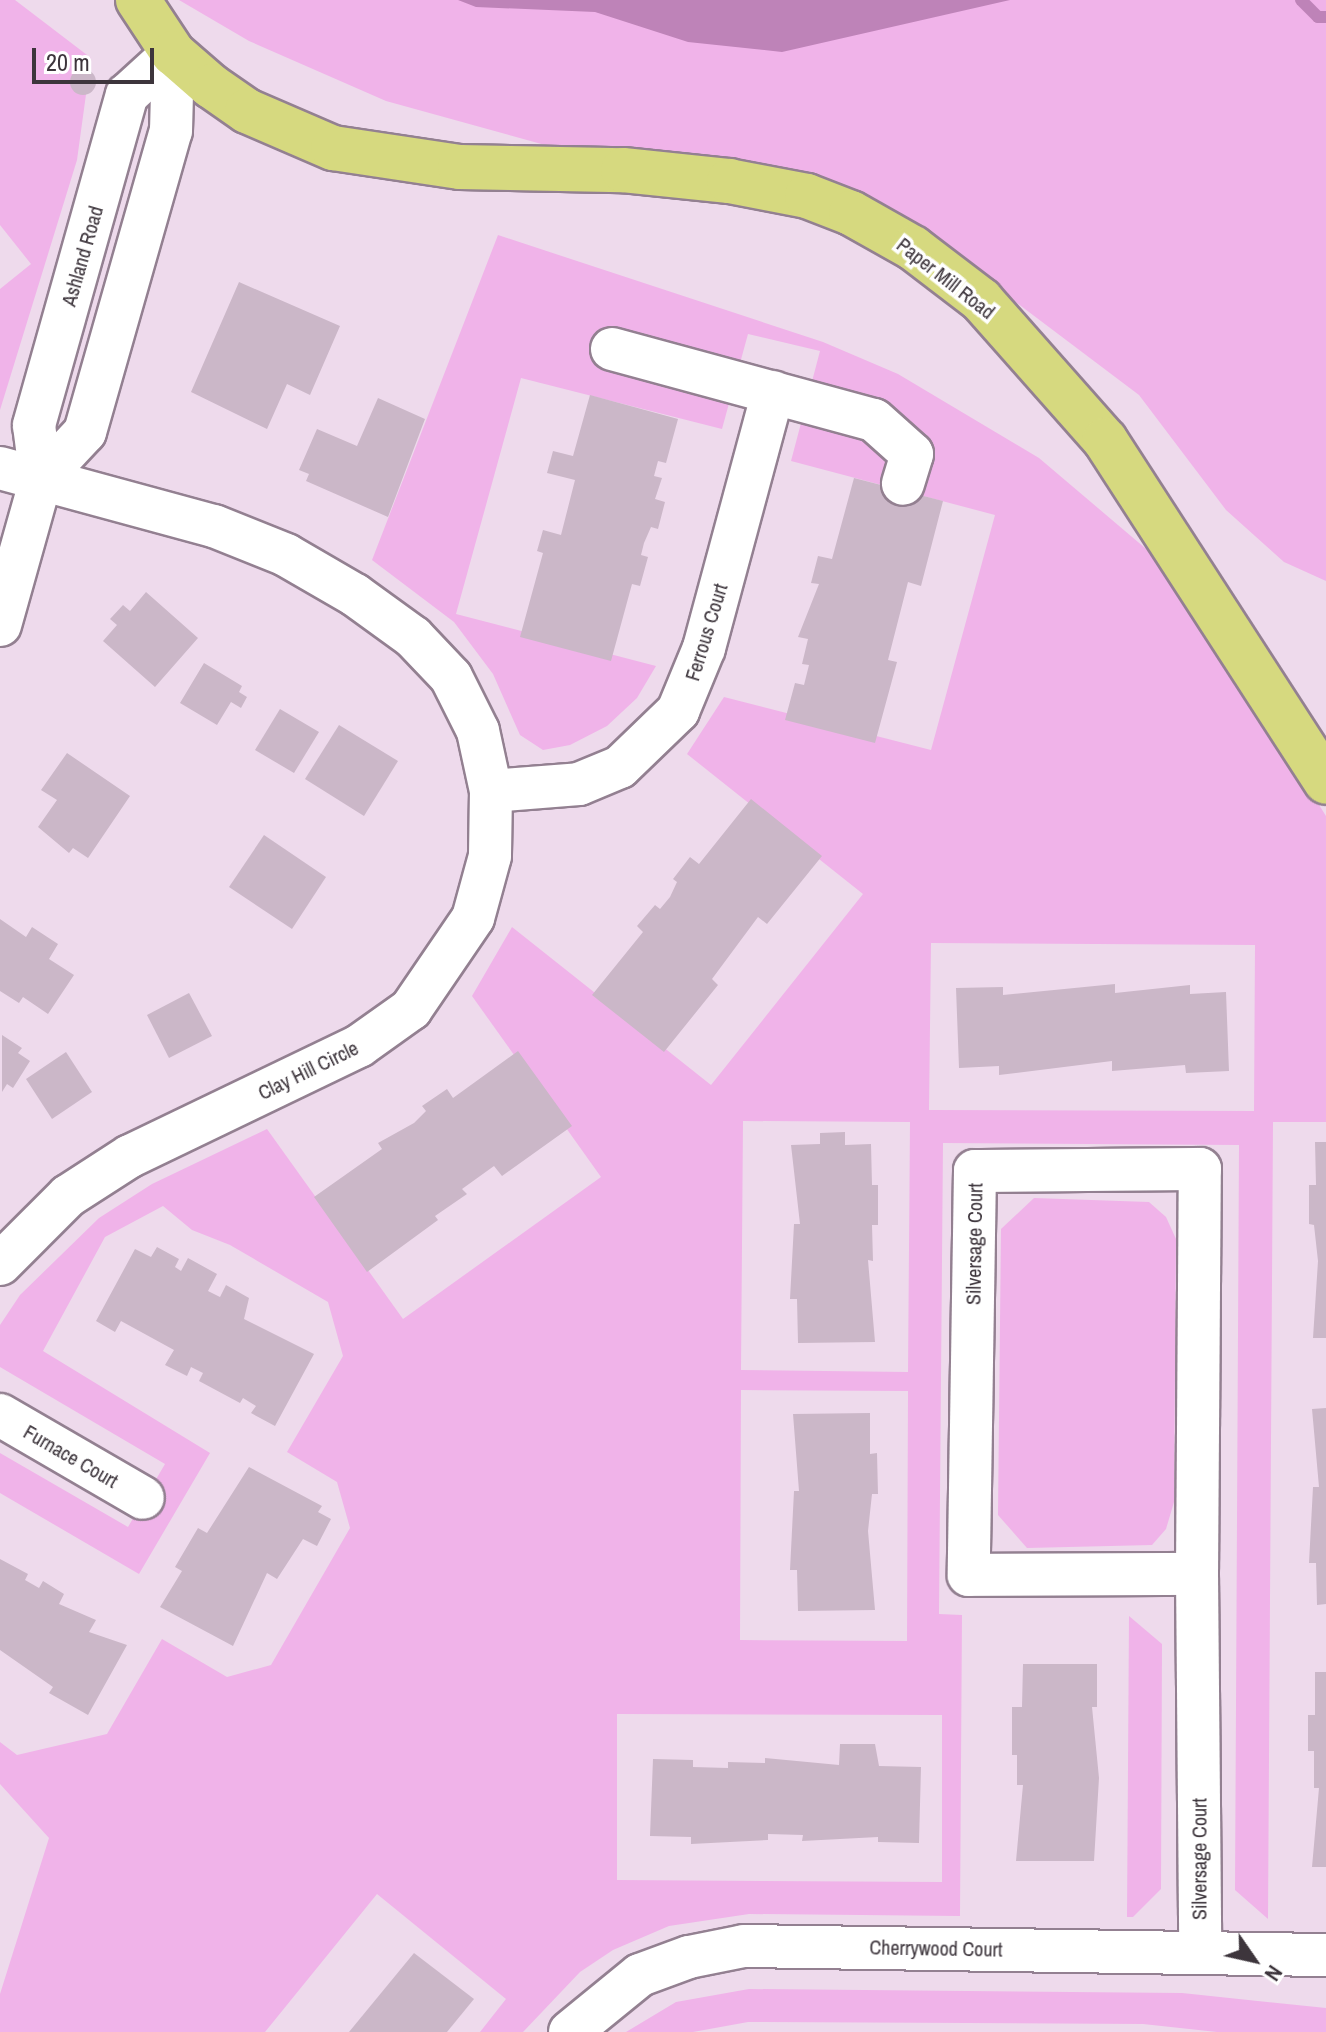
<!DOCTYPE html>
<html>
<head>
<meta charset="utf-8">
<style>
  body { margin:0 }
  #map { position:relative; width:1326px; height:2032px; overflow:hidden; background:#eedaec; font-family:"Archivo Narrow",sans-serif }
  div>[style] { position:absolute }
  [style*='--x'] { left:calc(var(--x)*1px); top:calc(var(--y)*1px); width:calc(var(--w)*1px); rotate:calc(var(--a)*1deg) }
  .green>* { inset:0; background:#f0b3e9 }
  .water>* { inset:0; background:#be83b8 }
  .stream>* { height:12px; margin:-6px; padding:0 6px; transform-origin:6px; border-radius:6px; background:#be83b8 }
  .building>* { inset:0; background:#cbb7c8 }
  .round { border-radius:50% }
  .roads { filter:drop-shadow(2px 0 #938091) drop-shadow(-2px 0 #938091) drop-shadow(0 2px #938091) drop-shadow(0 -2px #938091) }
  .minor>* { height:42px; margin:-21px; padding:0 21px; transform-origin:21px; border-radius:21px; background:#fff }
  .major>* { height:44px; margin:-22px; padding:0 22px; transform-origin:22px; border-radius:22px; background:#d6d97f }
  span { translate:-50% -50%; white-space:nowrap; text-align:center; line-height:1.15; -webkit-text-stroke:7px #fff; paint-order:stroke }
  .street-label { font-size:20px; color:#3d353c }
  .north { position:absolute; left:1214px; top:1920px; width:80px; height:80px; -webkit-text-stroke:6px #fff; paint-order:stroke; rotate:124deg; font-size:22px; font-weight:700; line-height:32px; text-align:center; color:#3d353c }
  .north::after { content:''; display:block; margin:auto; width:28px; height:36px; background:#3d353c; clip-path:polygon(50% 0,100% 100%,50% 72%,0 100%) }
  .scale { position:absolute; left:32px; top:48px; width:122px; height:36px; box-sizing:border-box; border:4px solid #3d353c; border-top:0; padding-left:10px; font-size:24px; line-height:28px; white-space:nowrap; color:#3d353c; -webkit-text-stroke:6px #fff; paint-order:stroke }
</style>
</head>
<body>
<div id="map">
  <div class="green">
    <div style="clip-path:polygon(0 0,15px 0,91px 58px,77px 160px,0 410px,0 289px,31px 264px,0 225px)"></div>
    <div style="clip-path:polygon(179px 0,1326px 0,1326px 581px,1284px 562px,1226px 510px,1139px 395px,997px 288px,686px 165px,545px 145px,386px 101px,249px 41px)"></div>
    <div style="clip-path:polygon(evenodd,498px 235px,823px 342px,898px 374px,1039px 458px,1158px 559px,1180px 585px,1326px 816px,1326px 1122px,1273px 1122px,1268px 1919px,1235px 1890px,1239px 1145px,943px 1143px,939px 1614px,962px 1615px,960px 1916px,749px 1914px,669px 1926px,613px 1950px,580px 1972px,523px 2032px,480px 2032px,506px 1999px,377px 1894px,265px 2032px,0 2032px,0 1994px,49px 1838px,0 1784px,0 1742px,17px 1755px,107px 1734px,162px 1639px,227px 1677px,271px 1665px,350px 1528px,337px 1482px,287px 1452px,343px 1356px,328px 1302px,230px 1245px,192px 1230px,163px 1206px,105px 1237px,43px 1351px,210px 1453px,139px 1574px,0 1493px,0 1453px,128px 1527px,165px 1464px,0 1367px,0 1325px,20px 1295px,99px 1218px,152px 1184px,267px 1129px,403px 1319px,601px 1177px,472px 996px,512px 927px,711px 1085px,863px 894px,687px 754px,724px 697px,931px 750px,995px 515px,791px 461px,820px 351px,748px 334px,722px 429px,521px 378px,456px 614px,656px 666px,637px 698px,607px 726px,570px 745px,543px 750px,520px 735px,493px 674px,454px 622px,372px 560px,498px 235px,931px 943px,1255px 945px,1254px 1111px,929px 1110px,931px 943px,498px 235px,743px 1121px,910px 1122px,908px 1372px,741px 1370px,743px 1121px,498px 235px,741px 1390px,908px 1391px,907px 1641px,740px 1640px,741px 1390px,498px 235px,617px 1714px,942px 1715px,942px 1882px,617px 1880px,617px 1714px)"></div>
    <div style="clip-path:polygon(1034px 1198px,1149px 1202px,1166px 1217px,1176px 1239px,1174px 1502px,1166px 1529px,1152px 1545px,1027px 1548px,998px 1515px,1001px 1229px)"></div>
    <div style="clip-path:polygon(1129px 1616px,1162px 1644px,1161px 1889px,1133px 1917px,1127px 1917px)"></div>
    <div style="clip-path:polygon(749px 1989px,1182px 1993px,1326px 2008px,1326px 2032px,1217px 2032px,1143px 2024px,748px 2022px,693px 2032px,626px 2032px,676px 2002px)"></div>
  </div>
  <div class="water">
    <div style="clip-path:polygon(458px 0,1010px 0,782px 52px,688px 42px,595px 12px,476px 7px)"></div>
  </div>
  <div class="stream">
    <div style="--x:1301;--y:0;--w:24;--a:45"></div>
    <div style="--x:1318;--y:17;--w:8;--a:0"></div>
  </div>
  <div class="building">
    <div class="round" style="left:70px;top:69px;width:26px;height:26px"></div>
    <div style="clip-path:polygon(239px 282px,340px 326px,310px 395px,287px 384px,267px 429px,191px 392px)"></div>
    <div style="clip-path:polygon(590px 395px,678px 419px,666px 463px,658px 461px,654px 476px,662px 478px,655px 499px,665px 502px,658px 529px,651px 527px,644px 543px,641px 555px,648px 557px,640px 586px,632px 584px,611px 661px,520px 637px,543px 553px,537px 551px,543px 530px,561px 535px,575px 480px,547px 473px,553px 451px,573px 456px)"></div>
    <div style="clip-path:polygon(378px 398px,425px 419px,388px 517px,306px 481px,309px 474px,299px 470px,317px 429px,357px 446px)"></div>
    <div style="clip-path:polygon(854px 478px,943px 501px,921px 586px,908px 582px,888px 660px,897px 662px,875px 743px,785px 720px,795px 683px,804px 685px,809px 665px,802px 664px,808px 639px,798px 637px,819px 584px,811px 583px,818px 556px,832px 559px)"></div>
    <div style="clip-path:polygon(146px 592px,198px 638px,155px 687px,103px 641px,117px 625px,110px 619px,123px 605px,130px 611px)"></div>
    <div style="clip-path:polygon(204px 663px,242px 686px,239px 692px,247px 697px,241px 708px,231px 702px,217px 725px,180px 703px)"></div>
    <div style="clip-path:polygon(280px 709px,319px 732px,294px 773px,255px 750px)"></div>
    <div style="clip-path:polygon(339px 725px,398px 761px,364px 816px,305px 779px)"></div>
    <div style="clip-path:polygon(67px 753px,130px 796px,88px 858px,73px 848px,69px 853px,38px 827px,57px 800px,41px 790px)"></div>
    <div style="clip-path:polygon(751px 799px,822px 856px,767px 924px,758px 917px,712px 979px,718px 985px,664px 1052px,592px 995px,643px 932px,637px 926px,655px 905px,660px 909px,670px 897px,677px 882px,673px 879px,690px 857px,699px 864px)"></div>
    <div style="clip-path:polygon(264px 835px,326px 877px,292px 929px,229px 887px)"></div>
    <div style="clip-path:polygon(0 919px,26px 937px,32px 927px,58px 944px,49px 959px,74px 975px,48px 1014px,23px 997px,19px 1003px,0 991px)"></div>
    <div style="clip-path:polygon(1115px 984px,1115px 993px,1190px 985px,1190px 994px,1226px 992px,1229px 1071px,1186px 1073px,1185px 1065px,1112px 1071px,1112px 1061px,999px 1075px,999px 1066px,959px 1068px,956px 988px,1003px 987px,1003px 995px)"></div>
    <div style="clip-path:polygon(189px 993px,212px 1036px,169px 1058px,147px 1015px)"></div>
    <div style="clip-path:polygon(2px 1035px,22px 1048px,18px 1053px,30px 1061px,13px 1088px,7px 1084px,2px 1092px)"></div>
    <div style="clip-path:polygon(518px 1051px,572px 1126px,502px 1176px,494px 1166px,462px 1189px,467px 1194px,435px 1216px,438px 1220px,367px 1272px,314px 1197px,382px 1149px,378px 1143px,414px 1123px,426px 1111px,422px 1106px,447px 1089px,453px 1098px)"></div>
    <div style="clip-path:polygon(66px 1052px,92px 1092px,52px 1119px,26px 1079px)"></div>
    <div style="clip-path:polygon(845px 1132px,845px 1145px,871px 1144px,872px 1185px,878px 1185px,878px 1225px,872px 1225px,873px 1261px,868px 1260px,875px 1342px,798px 1343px,797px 1299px,790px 1299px,794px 1224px,800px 1224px,791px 1145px,820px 1144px,820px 1133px)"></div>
    <div style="clip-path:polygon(1315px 1142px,1326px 1142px,1326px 1338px,1313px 1338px,1318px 1261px,1314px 1225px,1309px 1224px,1309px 1185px,1316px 1185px)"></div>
    <div style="clip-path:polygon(157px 1247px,179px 1259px,175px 1267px,181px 1271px,188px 1258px,217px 1274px,208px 1291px,220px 1297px,226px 1285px,249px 1298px,244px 1319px,314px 1354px,275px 1426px,251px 1413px,256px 1406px,243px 1398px,240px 1403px,199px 1381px,203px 1373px,191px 1367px,187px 1376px,165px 1365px,174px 1350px,121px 1321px,115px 1332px,96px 1321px,135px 1249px,151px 1257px)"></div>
    <div style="clip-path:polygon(1326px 1408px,1326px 1604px,1317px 1605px,1316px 1563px,1309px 1563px,1313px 1487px,1319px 1487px,1312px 1409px)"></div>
    <div style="clip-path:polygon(870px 1413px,870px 1454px,877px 1453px,878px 1494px,872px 1494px,868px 1531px,875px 1610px,798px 1611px,797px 1570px,790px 1570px,794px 1491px,799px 1491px,793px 1414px)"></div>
    <div style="clip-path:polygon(249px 1467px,322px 1506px,318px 1512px,331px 1519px,317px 1546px,303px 1539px,277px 1579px,267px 1573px,233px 1646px,160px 1607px,182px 1571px,175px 1567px,198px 1528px,207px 1533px)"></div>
    <div style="clip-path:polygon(0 1559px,28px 1574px,25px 1580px,39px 1588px,43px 1581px,64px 1594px,59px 1604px,96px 1620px,89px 1632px,127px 1645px,88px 1715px,49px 1693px,53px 1687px,0 1650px)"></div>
    <div style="clip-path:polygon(1023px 1664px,1097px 1664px,1097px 1707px,1092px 1707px,1099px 1778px,1094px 1861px,1016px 1861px,1023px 1785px,1017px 1785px,1017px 1755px,1012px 1755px,1012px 1707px,1022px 1707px)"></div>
    <div style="clip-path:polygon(1315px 1672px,1326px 1672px,1326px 1867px,1312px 1867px,1319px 1788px,1314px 1788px,1314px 1751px,1308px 1751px,1308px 1715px,1315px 1715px)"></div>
    <div style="clip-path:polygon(840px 1744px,875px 1744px,879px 1766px,921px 1767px,919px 1843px,878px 1842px,878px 1837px,802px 1841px,803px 1835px,768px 1834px,768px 1840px,691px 1844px,691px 1837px,650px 1836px,653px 1759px,693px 1760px,693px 1767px,728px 1768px,728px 1762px,765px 1763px,765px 1758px,839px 1765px)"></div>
    <div style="clip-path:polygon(414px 1953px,474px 1999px,447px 2032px,349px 2032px)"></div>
  </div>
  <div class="roads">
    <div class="minor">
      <div style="--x:612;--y:349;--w:271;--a:15.2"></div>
      <div style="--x:874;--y:420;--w:51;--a:41.8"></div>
      <div style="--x:912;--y:454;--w:31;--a:107"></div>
      <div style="--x:0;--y:468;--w:222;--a:15.2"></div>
      <div style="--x:214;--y:526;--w:78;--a:21.9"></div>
      <div style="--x:286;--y:555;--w:80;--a:30.1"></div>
      <div style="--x:355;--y:595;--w:72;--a:35.9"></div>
      <div style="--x:413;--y:637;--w:55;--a:46.5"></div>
      <div style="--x:451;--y:677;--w:60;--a:63.4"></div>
      <div style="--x:478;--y:731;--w:61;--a:77.8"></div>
      <div style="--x:491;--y:791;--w:65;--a:90.9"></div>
      <div style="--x:490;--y:856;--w:64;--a:105.3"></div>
      <div style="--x:473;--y:918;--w:110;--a:124.3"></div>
      <div style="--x:411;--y:1009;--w:64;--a:144.6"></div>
      <div style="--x:359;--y:1046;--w:254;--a:154.3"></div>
      <div style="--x:130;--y:1156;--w:74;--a:147.2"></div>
      <div style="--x:68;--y:1196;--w:96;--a:135"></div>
      <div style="--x:41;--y:479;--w:64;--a:-46.9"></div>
      <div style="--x:85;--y:432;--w:313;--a:-74.1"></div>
      <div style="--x:171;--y:131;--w:78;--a:-88.5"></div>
      <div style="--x:0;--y:625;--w:152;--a:-74.3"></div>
      <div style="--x:41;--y:479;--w:54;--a:-97.4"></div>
      <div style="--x:34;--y:425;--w:343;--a:-74.3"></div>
      <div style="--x:127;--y:95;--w:62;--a:-42.4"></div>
      <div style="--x:491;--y:791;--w:88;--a:-4.5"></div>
      <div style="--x:579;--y:784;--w:44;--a:-22.5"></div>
      <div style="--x:620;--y:767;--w:81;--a:-44"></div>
      <div style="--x:678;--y:711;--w:68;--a:-67.6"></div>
      <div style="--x:704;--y:648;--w:265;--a:-74.9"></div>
      <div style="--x:0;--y:1415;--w:165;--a:30.1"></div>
      <div style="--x:1197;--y:1574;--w:405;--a:-89.6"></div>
      <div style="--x:1200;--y:1169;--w:225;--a:179.5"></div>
      <div style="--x:975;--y:1171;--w:404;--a:90.9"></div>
      <div style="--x:969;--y:1575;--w:228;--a:-0.3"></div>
      <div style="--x:1197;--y:1574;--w:377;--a:89.5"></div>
      <div style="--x:570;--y:2032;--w:90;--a:-39.2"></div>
      <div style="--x:640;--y:1975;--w:52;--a:-20.2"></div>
      <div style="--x:689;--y:1957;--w:56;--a:-11.3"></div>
      <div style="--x:744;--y:1946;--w:582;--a:0.89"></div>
    </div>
    <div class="major">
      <div style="--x:138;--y:0;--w:64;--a:56.6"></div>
      <div style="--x:173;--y:53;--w:50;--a:41"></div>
      <div style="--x:211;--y:86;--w:44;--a:34.8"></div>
      <div style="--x:247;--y:111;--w:94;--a:23.3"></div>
      <div style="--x:333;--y:148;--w:128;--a:8.5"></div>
      <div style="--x:460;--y:167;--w:163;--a:1.1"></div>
      <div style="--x:623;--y:170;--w:107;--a:5.9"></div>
      <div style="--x:729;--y:181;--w:79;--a:10.9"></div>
      <div style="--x:807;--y:196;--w:47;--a:21.1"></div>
      <div style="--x:851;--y:213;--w:71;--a:29.4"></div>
      <div style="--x:913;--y:248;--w:86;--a:37.4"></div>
      <div style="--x:981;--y:300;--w:187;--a:48.5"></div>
      <div style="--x:1105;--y:440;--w:407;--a:57.1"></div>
    </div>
  </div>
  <div class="street-label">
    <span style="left:82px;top:256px;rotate:-74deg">Ashland Road</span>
    <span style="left:946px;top:278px;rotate:38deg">Paper Mill Road</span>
    <span style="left:706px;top:632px;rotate:-73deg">Ferrous Court</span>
    <span style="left:308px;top:1070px;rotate:-26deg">Clay Hill Circle</span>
    <span style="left:974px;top:1244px;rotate:-89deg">Silversage Court</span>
    <span style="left:71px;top:1456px;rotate:30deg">Furnace Court</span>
    <span style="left:1199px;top:1859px;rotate:-90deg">Silversage Court</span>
    <span style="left:936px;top:1948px;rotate:1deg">Cherrywood Court</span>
  </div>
  <div class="north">N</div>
  <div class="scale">20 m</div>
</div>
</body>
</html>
